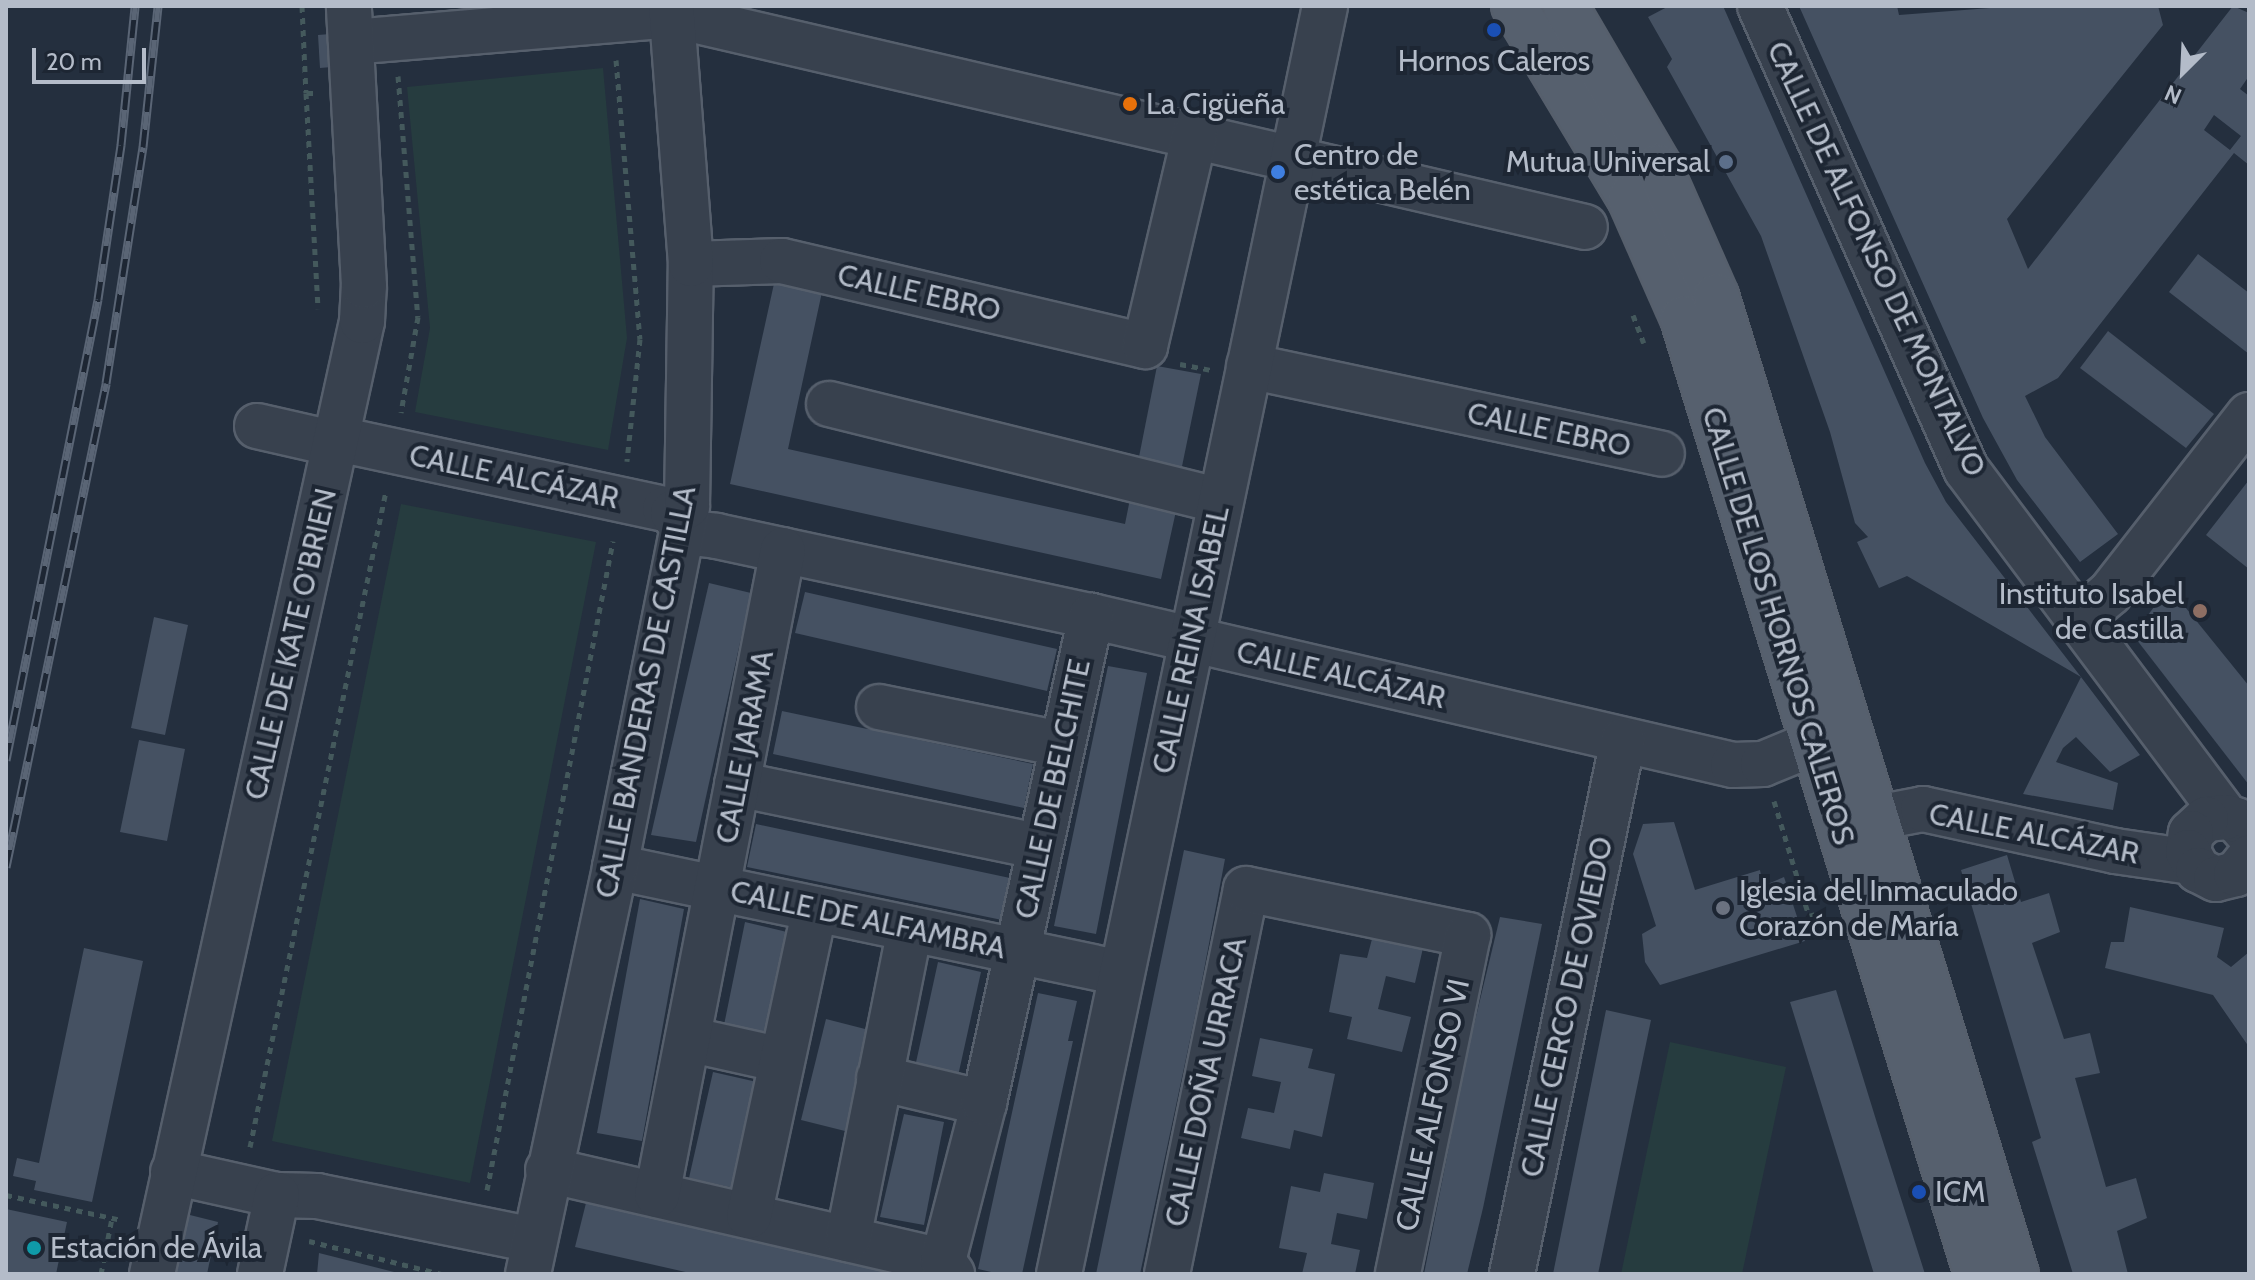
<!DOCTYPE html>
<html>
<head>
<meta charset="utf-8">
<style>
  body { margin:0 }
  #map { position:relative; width:2255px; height:1280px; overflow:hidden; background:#242f3e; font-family:Cabin,sans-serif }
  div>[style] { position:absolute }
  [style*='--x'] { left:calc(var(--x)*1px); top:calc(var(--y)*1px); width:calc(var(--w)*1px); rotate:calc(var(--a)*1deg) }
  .green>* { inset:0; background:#263c3f }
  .building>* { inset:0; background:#455162 }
  .path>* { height:5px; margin-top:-2.5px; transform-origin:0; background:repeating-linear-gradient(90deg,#44595c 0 6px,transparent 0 12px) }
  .roads { filter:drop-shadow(2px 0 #565f6c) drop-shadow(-2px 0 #565f6c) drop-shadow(0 2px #565f6c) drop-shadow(0 -2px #565f6c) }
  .minor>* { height:44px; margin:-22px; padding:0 22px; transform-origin:22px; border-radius:22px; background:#38414e }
  .major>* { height:44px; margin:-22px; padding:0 22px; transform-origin:22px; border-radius:22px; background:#56606e }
  .rail>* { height:9px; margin-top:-4.5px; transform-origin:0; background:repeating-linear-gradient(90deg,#1d2633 0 18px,#5a6575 0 36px); box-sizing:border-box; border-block:2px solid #5a6575 }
  .dots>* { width:22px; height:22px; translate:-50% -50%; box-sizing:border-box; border:4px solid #1d2633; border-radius:50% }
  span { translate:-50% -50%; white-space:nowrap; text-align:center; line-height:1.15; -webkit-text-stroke:8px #1d2633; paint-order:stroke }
  .poi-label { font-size:30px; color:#b4bcc9 }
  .left { translate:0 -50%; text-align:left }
  .right { translate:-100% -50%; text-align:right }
  .street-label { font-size:30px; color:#b4bcc9 }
  .frame { position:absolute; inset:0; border:8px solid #b4bcc9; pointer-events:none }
  .north { position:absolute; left:2143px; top:32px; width:80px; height:80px; -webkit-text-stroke:6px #1d2633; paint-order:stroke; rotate:204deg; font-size:22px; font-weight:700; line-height:32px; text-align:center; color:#b4bcc9 }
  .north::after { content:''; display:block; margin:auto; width:28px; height:36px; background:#b4bcc9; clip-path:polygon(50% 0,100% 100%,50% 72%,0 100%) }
  .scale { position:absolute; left:32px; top:48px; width:114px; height:36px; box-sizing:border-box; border:4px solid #b4bcc9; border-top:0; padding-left:10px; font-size:24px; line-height:28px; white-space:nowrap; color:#b4bcc9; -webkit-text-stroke:6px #1d2633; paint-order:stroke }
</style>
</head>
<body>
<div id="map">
  <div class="green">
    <div style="clip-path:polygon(603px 68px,627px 338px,608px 450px,415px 412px,430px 328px,407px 87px)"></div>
    <div style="clip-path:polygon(401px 504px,596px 542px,470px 1183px,272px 1141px)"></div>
    <div style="clip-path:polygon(1670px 1042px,1786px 1067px,1742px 1274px,1621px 1274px)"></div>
  </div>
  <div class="building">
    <div style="clip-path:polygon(1669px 6px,1723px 6px,1925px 463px,1946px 502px,2081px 677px,1907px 576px,1879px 588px,1857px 542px,1868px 537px,1855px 523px,1830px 432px,1761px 236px,1667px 67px,1672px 59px,1648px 17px)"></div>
    <div style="clip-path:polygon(evenodd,1799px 6px,1897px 6px,1899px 15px,2016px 6px,2158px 6px,2163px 25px,2007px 219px,2028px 269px,2233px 6px,2249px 13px,2249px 76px,2240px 89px,2249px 96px,2249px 165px,2234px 153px,2058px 378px,2025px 396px,2045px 437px,2118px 534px,2080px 562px,2017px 480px,1983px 418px,1799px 6px,2214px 115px,2241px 136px,2230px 150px,2204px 130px,2214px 115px)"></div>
    <div style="clip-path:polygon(330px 34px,332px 67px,320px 68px,318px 35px)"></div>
    <div style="clip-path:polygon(2198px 254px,2249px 293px,2249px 354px,2169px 292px)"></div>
    <div style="clip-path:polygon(775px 279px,822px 292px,788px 449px,1125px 524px,1132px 489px,1178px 502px,1161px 579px,730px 484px)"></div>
    <div style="clip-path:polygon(2108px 331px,2214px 414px,2186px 448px,2080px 368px)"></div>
    <div style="clip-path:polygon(1157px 366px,1201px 374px,1180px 476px,1137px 467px)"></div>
    <div style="clip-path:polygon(2249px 480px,2249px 569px,2206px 535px)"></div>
    <div style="clip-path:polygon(709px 583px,751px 593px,696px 842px,651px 835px)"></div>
    <div style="clip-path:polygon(2169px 587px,2249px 686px,2249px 785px,2133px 635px)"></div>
    <div style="clip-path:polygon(805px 592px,1057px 649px,1047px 691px,795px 633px)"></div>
    <div style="clip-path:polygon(154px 617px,188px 625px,165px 735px,131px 728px)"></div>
    <div style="clip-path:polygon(1108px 666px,1147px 673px,1096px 934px,1054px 926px)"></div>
    <div style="clip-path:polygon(2081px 677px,2140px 755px,2110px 772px,2076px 737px,2063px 748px,2056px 762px,2118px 783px,2113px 810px,2023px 794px)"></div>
    <div style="clip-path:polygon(782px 711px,1033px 764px,1024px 808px,773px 754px)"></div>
    <div style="clip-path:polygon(139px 740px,185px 749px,167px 841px,120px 832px)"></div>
    <div style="clip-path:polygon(1674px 822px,1695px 890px,1760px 870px,1763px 886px,1784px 877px,1805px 941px,1660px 985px,1645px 962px,1642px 934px,1656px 926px,1633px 854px,1643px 824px)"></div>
    <div style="clip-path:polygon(756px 824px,1010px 878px,1002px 920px,747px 867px)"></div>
    <div style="clip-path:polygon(1184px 850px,1225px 859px,1197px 1007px,1140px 1274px,1096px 1274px)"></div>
    <div style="clip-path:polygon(2007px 855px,2021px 902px,2049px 893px,2060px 932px,2032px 943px,2064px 1039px,2090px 1033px,2100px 1073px,2075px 1078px,2106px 1187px,2136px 1178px,2147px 1218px,2117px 1231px,2128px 1274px,2073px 1274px,2032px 1142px,2041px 1138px,1961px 870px)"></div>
    <div style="clip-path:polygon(640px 899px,684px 909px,642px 1141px,597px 1133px)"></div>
    <div style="clip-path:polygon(2130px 907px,2224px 928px,2217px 957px,2231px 967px,2249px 952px,2249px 1047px,2213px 995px,2105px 968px,2111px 942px,2124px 942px)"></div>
    <div style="clip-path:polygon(1500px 917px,1542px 924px,1483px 1208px,1467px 1274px,1424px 1274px,1467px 1054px)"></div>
    <div style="clip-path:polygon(745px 922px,787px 932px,767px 1034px,724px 1025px)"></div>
    <div style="clip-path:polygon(1372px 939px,1423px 948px,1415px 983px,1386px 976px,1378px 1009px,1411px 1017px,1402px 1052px,1347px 1039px,1352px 1017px,1329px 1012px,1340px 954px,1367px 958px)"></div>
    <div style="clip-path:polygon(84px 948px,143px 961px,92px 1202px,34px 1190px,36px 1181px,13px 1176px,17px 1158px,39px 1163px)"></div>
    <div style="clip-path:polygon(938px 962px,981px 972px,958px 1076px,915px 1067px)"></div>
    <div style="clip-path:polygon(1836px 990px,1877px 1123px,1925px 1274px,1874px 1274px,1790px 1002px)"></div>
    <div style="clip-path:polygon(1038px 993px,1077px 1001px,1068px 1041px,1073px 1041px,1022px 1274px,1000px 1274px,978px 1269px)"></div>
    <div style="clip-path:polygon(1606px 1010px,1651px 1020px,1598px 1274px,1553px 1274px)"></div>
    <div style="clip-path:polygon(826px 1019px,869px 1030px,845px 1131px,801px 1120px)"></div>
    <div style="clip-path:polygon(1260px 1038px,1313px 1049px,1308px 1068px,1335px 1074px,1322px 1137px,1294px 1130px,1290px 1149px,1241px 1138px,1248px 1108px,1274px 1113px,1281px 1082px,1252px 1076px)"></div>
    <div style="clip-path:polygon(713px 1072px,757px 1082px,734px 1188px,689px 1178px)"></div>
    <div style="clip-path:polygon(904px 1114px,944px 1122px,924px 1225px,880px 1217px)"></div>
    <div style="clip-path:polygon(1324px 1173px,1374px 1183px,1367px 1219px,1337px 1213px,1331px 1244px,1360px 1250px,1355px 1274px,1302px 1274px,1307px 1253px,1279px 1248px,1291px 1186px,1320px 1192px)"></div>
    <div style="clip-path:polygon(586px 1203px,893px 1273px,892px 1274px,690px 1273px,575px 1247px)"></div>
    <div style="clip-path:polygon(6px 1209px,67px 1222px,56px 1274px,6px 1274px)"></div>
    <div style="clip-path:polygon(186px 1214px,218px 1222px,207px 1274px,173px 1274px)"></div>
    <div style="clip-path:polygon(319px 1253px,398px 1273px,398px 1274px,317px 1274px)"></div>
  </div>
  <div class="path">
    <div style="--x:302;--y:6;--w:87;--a:87.4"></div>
    <div style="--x:616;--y:60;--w:280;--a:85.1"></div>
    <div style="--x:640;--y:339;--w:123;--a:96.1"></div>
    <div style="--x:398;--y:76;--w:242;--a:85.3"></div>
    <div style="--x:418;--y:317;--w:97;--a:100.1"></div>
    <div style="--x:313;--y:93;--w:7;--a:180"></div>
    <div style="--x:306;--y:93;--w:216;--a:86.8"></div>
    <div style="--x:1633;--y:315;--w:30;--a:69"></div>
    <div style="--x:1180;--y:364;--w:31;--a:11"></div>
    <div style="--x:1774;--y:801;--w:120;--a:73.1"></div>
    <div style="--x:1809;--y:916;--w:15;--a:-16"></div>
    <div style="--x:250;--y:1147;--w:670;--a:-78.29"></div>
    <div style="--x:487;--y:1190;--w:661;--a:-79.01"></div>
    <div style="--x:6;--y:1195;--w:119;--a:12.2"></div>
    <div style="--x:309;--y:1241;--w:136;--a:14"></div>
    <div style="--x:101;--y:1274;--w:57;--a:-78.9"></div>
  </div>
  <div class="roads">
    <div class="minor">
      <div style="--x:1760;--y:6;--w:507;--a:66.01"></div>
      <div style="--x:1966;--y:469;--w:434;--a:53.2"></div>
      <div style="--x:351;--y:42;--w:322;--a:-4.8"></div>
      <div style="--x:672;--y:15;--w:937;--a:13.07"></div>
      <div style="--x:691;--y:264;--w:91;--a:-1.9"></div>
      <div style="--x:782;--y:261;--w:373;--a:13.2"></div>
      <div style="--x:1145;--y:346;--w:217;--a:-76.7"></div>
      <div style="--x:1249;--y:366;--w:422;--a:12"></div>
      <div style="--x:829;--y:404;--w:403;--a:13.9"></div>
      <div style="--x:257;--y:426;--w:81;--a:12.8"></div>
      <div style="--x:338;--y:439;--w:334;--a:12.1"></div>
      <div style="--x:665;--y:509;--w:9;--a:27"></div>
      <div style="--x:673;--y:513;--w:18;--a:56"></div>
      <div style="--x:680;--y:544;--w:17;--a:-40"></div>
      <div style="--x:693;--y:533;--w:24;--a:7"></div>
      <div style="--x:717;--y:536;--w:382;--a:12.1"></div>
      <div style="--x:1091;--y:616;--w:659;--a:13.07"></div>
      <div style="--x:1733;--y:765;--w:30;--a:-2"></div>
      <div style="--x:1763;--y:764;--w:55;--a:-22.4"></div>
      <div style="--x:2078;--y:620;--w:42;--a:-40.2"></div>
      <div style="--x:2110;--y:593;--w:226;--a:-52"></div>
      <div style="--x:879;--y:707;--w:186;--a:11.5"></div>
      <div style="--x:737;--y:784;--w:309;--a:11.7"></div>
      <div style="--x:1876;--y:818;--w:48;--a:-10.8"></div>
      <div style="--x:1923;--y:809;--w:197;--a:12.3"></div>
      <div style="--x:2115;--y:851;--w:77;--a:8.2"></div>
      <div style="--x:2246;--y:831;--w:15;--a:-132"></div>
      <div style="--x:2236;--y:820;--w:10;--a:-163"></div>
      <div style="--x:2226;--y:817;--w:20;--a:174"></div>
      <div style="--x:2206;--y:819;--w:21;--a:137"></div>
      <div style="--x:2191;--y:833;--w:19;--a:99"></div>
      <div style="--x:2188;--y:852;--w:21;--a:61"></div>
      <div style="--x:2198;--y:870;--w:20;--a:27"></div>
      <div style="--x:2216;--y:879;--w:21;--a:-14"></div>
      <div style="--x:2236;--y:874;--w:21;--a:-51"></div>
      <div style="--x:615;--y:867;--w:517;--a:11.83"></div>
      <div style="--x:688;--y:1039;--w:96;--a:12.6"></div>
      <div style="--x:879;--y:1078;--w:108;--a:13.4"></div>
      <div style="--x:548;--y:1170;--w:405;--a:13"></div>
      <div style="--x:943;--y:1261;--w:16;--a:55"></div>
      <div style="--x:173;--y:1172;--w:107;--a:12.5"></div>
      <div style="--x:277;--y:1195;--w:40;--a:1.4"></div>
      <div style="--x:317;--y:1196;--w:220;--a:11.5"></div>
      <div style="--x:657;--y:1195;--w:657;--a:-78.95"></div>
      <div style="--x:749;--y:1216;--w:314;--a:-77.9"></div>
      <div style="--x:848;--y:1239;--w:316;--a:-78.7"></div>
      <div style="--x:943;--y:1261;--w:163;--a:-75.5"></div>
      <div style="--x:984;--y:1103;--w:499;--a:-77.6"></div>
      <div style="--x:152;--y:1274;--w:976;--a:-77.57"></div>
      <div style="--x:362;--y:321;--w:35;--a:-87"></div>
      <div style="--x:364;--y:286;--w:280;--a:-93.1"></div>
      <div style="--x:260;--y:1274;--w:81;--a:-77.9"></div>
      <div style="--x:528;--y:1274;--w:416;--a:-77.9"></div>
      <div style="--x:615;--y:867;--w:368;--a:-78.7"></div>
      <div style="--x:687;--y:506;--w:242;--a:-89.1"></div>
      <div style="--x:691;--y:264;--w:259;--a:-94.4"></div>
      <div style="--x:1059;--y:1274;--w:1296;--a:-78.15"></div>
      <div style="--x:1167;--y:1274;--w:393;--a:-78.4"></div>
      <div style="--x:1246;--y:889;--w:227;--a:11.7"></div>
      <div style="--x:1468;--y:935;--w:346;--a:101.7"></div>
      <div style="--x:1512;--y:1274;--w:545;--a:-78.26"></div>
    </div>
    <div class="major">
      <div style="--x:1514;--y:6;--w:224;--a:58.9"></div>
      <div style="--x:1630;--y:198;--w:131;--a:66.2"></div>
      <div style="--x:1683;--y:318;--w:1000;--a:72.91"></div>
      <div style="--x:1565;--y:6;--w:186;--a:59.7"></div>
      <div style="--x:1659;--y:167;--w:141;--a:66.2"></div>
      <div style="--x:1716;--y:296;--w:1023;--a:72.95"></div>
    </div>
  </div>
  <div class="rail">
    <div style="--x:6;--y:760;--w:470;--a:-78.7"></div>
    <div style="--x:98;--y:299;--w:156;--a:-81.5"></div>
    <div style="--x:121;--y:145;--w:140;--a:-84.2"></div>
    <div style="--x:6;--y:867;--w:494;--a:-78.3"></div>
    <div style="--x:106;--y:383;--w:239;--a:-81.1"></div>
    <div style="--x:143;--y:147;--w:142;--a:-83.9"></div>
  </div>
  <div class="dots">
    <div style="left:1494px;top:30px;background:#1a4fb4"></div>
    <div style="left:1130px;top:104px;background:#e8710a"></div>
    <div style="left:1726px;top:162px;background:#5c6f8a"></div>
    <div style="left:1278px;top:172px;background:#3f7fe0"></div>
    <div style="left:2200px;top:611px;background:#8d6e63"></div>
    <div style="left:1723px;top:908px;background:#6b7280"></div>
    <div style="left:1919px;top:1192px;background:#1a4fb4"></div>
    <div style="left:34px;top:1248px;background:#0f9aa8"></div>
  </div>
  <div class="poi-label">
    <span style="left:1494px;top:61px">Hornos Caleros</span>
    <span class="left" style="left:1146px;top:104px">La Cigüeña</span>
    <span class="left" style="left:1294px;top:172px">Centro de<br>estética Belén</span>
    <span class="right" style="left:1710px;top:162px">Mutua Universal</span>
    <span class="right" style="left:2184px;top:611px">Instituto Isabel<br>de Castilla</span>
    <span class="left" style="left:1739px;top:908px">Iglesia del Inmaculado<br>Corazón de María</span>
    <span class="left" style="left:1935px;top:1192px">ICM</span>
    <span class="left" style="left:50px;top:1248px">Estación de Ávila</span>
  </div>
  <div class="street-label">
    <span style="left:1876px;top:259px;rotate:65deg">CALLE DE ALFONSO DE MONTALVO</span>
    <span style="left:919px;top:293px;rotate:13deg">CALLE EBRO</span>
    <span style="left:1549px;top:430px;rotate:12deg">CALLE EBRO</span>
    <span style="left:514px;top:477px;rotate:12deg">CALLE ALCÁZAR</span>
    <span style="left:1778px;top:626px;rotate:73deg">CALLE DE LOS HORNOS CALEROS</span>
    <span style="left:1191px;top:640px;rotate:-78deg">CALLE REINA ISABEL</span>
    <span style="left:291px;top:644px;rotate:-77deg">CALLE DE KATE O'BRIEN</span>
    <span style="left:1341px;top:675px;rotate:13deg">CALLE ALCÁZAR</span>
    <span style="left:646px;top:692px;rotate:-79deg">CALLE BANDERAS DE CASTILLA</span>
    <span style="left:745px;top:747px;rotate:-79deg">CALLE JARAMA</span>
    <span style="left:1053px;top:789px;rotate:-78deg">CALLE DE BELCHITE</span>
    <span style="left:2034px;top:834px;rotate:11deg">CALLE ALCÁZAR</span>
    <span style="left:868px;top:920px;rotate:12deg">CALLE DE ALFAMBRA</span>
    <span style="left:1567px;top:1007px;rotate:-78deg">CALLE CERCO DE OVIEDO</span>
    <span style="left:1206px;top:1082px;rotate:-78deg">CALLE DOÑA URRACA</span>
    <span style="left:1433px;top:1105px;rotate:-78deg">CALLE ALFONSO VI</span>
  </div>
  <div class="frame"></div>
  <div class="north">N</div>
  <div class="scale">20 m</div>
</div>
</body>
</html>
